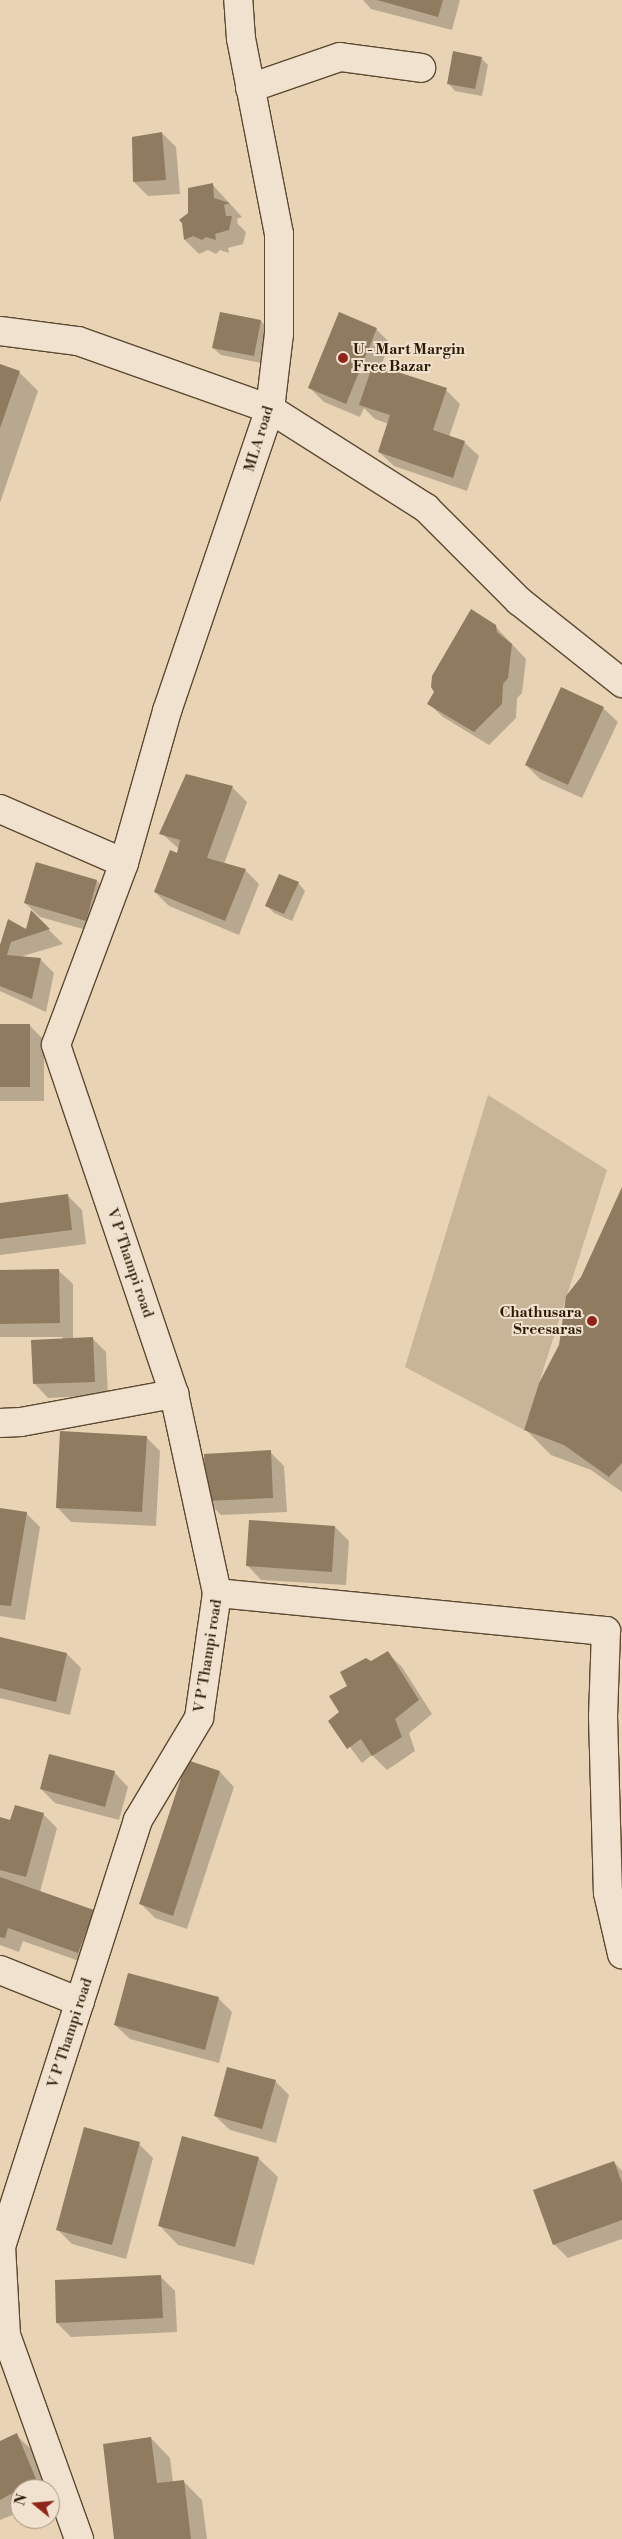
<!DOCTYPE html>
<html>
<head>
<meta charset="utf-8">
<style>
  body { margin:0 }
  #map { position:relative; width:622px; height:2539px; overflow:hidden; background:#e8d3b5; font-family:"Libre Bodoni",serif }
  div>[style] { position:absolute }
  [style*='--x'] { left:calc(var(--x)*1px); top:calc(var(--y)*1px); width:calc(var(--w)*1px); rotate:calc(var(--a)*1deg) }
  .green>* { inset:0; background:#c8b497 }
  .shadow>* { inset:0; background:#0003 }
  .building>* { inset:0; background:#8f7b60 }
  .roads { filter:drop-shadow(1px 0 #5c4930) drop-shadow(-1px 0 #5c4930) drop-shadow(0 1px #5c4930) drop-shadow(0 -1px #5c4930) }
  .minor>* { height:28px; margin:-14px; padding:0 14px; transform-origin:14px; border-radius:14px; background:#f0e2cf }
  .dots>* { width:14px; height:14px; translate:-50% -50%; box-sizing:border-box; border:2px solid #f0e2cf; border-radius:50% }
  span { translate:-50% -50%; white-space:nowrap; text-align:center; line-height:1.15; -webkit-text-stroke:4px #f0e2cf; paint-order:stroke }
  .poi-label { font-size:15px; color:#2e1b04; font-weight:700 }
  .left { translate:0 -50%; text-align:left }
  .right { translate:-100% -50%; text-align:right }
  .street-label { font-size:15px; color:#2e1b04 }
  .north { position:absolute; left:10px; top:2479px; width:50px; height:50px; box-sizing:border-box; background:#f0e2cf; border:1px solid #a2927e; border-radius:50%; rotate:287deg; font-size:14px; font-weight:700; line-height:20px; text-align:center; color:#2e1b04 }
  .north::after { content:''; display:block; margin:auto; width:18px; height:22px; background:#8f2418; clip-path:polygon(50% 0,100% 100%,50% 72%,0 100%) }
</style>
</head>
<body>
<div id="map">
  <div class="green">
    <div style="clip-path:polygon(488px 1095px,607px 1170px,524px 1430px,405px 1367px)"></div>
  </div>
  <div class="shadow">
    <div style="clip-path:polygon(363px 0,460px 0,452px 30px,371px 9px)"></div>
    <div style="clip-path:polygon(481px 58px,488px 65px,482px 96px,455px 91px,448px 83px)"></div>
    <div style="clip-path:polygon(162px 133px,176px 147px,180px 194px,148px 196px,134px 182px)"></div>
    <div style="clip-path:polygon(212px 184px,242px 217px,237px 219px,238px 224px,246px 232px,243px 244px,228px 248px,229px 253px,220px 250px,216px 254px,208px 250px,199px 254px,185px 240px,183px 223px)"></div>
    <div style="clip-path:polygon(261px 321px,268px 329px,261px 363px,221px 355px,213px 348px)"></div>
    <div style="clip-path:polygon(376px 329px,390px 343px,380px 368px,446px 390px,460px 404px,449px 437px,464px 442px,479px 456px,467px 491px,394px 466px,379px 452px,389px 424px,375px 419px,364px 408px,360px 417px,324px 402px,310px 388px)"></div>
    <div style="clip-path:polygon(0 365px,19px 372px,38px 391px,0 503px)"></div>
    <div style="clip-path:polygon(495px 626px,526px 659px,522px 693px,517px 698px,516px 718px,489px 745px,443px 717px,428px 703px)"></div>
    <div style="clip-path:polygon(562px 689px,603px 708px,618px 722px,582px 798px,540px 779px,526px 765px)"></div>
    <div style="clip-path:polygon(187px 775px,233px 788px,247px 802px,224px 864px,245px 870px,259px 884px,239px 935px,169px 906px,155px 892px,179px 849px,161px 833px)"></div>
    <div style="clip-path:polygon(37px 864px,97px 881px,111px 896px,101px 934px,40px 917px,25px 903px)"></div>
    <div style="clip-path:polygon(298px 883px,305px 891px,292px 921px,274px 913px,267px 906px)"></div>
    <div style="clip-path:polygon(31px 912px,63px 944px,20px 957px,40px 959px,54px 973px,46px 1012px,0 991px,0 950px,26px 931px)"></div>
    <div style="clip-path:polygon(0 1025px,30px 1026px,44px 1040px,44px 1101px,0 1101px)"></div>
    <div style="clip-path:polygon(622px 1190px,622px 1492px,591px 1470px,551px 1455px,525px 1429px,561px 1346px,582px 1278px)"></div>
    <div style="clip-path:polygon(68px 1196px,82px 1210px,86px 1244px,0 1255px,0 1204px)"></div>
    <div style="clip-path:polygon(58px 1270px,73px 1284px,73px 1339px,92px 1338px,106px 1352px,108px 1395px,48px 1398px,34px 1383px,63px 1337px,0 1337px,0 1271px)"></div>
    <div style="clip-path:polygon(146px 1437px,160px 1451px,156px 1526px,71px 1522px,57px 1507px)"></div>
    <div style="clip-path:polygon(270px 1452px,284px 1466px,287px 1512px,221px 1515px,207px 1501px)"></div>
    <div style="clip-path:polygon(0 1509px,26px 1513px,40px 1527px,25px 1620px,0 1616px)"></div>
    <div style="clip-path:polygon(335px 1527px,349px 1541px,346px 1585px,261px 1580px,247px 1565px)"></div>
    <div style="clip-path:polygon(0 1638px,67px 1654px,81px 1668px,70px 1715px,0 1698px)"></div>
    <div style="clip-path:polygon(388px 1653px,402px 1667px,432px 1714px,409px 1733px,415px 1751px,387px 1770px,372px 1755px,362px 1763px,330px 1721px,341px 1712px,371px 1662px)"></div>
    <div style="clip-path:polygon(188px 1761px,220px 1772px,234px 1787px,187px 1929px,155px 1918px,141px 1904px)"></div>
    <div style="clip-path:polygon(114px 1772px,128px 1787px,119px 1820px,55px 1803px,41px 1789px)"></div>
    <div style="clip-path:polygon(43px 1814px,57px 1828px,40px 1892px,93px 1911px,107px 1926px,93px 1966px,23px 1941px,19px 1952px,0 1945px,0 1818px,11px 1821px)"></div>
    <div style="clip-path:polygon(218px 1998px,232px 2012px,219px 2063px,130px 2039px,115px 2025px)"></div>
    <div style="clip-path:polygon(275px 2081px,289px 2095px,276px 2143px,230px 2130px,215px 2116px)"></div>
    <div style="clip-path:polygon(139px 2144px,153px 2158px,126px 2259px,72px 2244px,58px 2230px)"></div>
    <div style="clip-path:polygon(258px 2158px,278px 2177px,254px 2265px,178px 2245px,159px 2225px)"></div>
    <div style="clip-path:polygon(614px 2162px,622px 2171px,622px 2239px,568px 2258px,554px 2244px)"></div>
    <div style="clip-path:polygon(161px 2277px,175px 2291px,177px 2332px,71px 2337px,57px 2323px)"></div>
    <div style="clip-path:polygon(16px 2435px,31px 2449px,48px 2489px,20px 2489px,20px 2512px,0 2520px,0 2442px)"></div>
    <div style="clip-path:polygon(151px 2438px,170px 2458px,173px 2482px,183px 2481px,202px 2500px,207px 2539px,116px 2539px)"></div>
  </div>
  <div class="building">
    <div style="clip-path:polygon(377px 0,443px 0,438px 17px)"></div>
    <div style="clip-path:polygon(453px 51px,482px 57px,475px 89px,447px 84px)"></div>
    <div style="clip-path:polygon(162px 132px,166px 180px,133px 182px,132px 137px)"></div>
    <div style="clip-path:polygon(213px 183px,214px 198px,230px 203px,224px 205px,226px 216px,232px 216px,229px 230px,215px 234px,216px 240px,206px 237px,202px 240px,193px 236px,184px 240px,182px 223px,179px 220px,188px 213px,188px 188px)"></div>
    <div style="clip-path:polygon(220px 312px,261px 320px,254px 356px,212px 348px)"></div>
    <div style="clip-path:polygon(339px 312px,377px 328px,346px 404px,308px 388px)"></div>
    <div style="clip-path:polygon(0 364px,20px 371px,0 428px)"></div>
    <div style="clip-path:polygon(373px 364px,447px 388px,433px 430px,465px 441px,453px 478px,378px 452px,390px 415px,359px 405px)"></div>
    <div style="clip-path:polygon(471px 609px,496px 625px,497px 632px,512px 644px,508px 678px,503px 684px,502px 704px,474px 732px,427px 704px,434px 692px,431px 687px,432px 676px)"></div>
    <div style="clip-path:polygon(561px 687px,604px 707px,568px 785px,525px 765px)"></div>
    <div style="clip-path:polygon(186px 774px,233px 786px,207px 858px,246px 869px,225px 921px,154px 892px,170px 850px,177px 853px,180px 840px,159px 834px)"></div>
    <div style="clip-path:polygon(36px 862px,97px 880px,86px 921px,24px 903px)"></div>
    <div style="clip-path:polygon(279px 874px,299px 882px,284px 914px,265px 906px)"></div>
    <div style="clip-path:polygon(31px 910px,50px 929px,11px 942px,7px 955px,41px 958px,32px 999px,0 986px,0 945px,8px 919px,26px 929px)"></div>
    <div style="clip-path:polygon(0 1024px,30px 1024px,30px 1087px,0 1087px)"></div>
    <div style="clip-path:polygon(622px 1187px,622px 1463px,609px 1477px,564px 1445px,524px 1430px,539px 1383px,559px 1345px,566px 1296px,581px 1277px)"></div>
    <div style="clip-path:polygon(68px 1194px,72px 1230px,0 1239px,0 1203px)"></div>
    <div style="clip-path:polygon(59px 1269px,60px 1323px,0 1324px,0 1270px)"></div>
    <div style="clip-path:polygon(93px 1337px,95px 1382px,33px 1384px,31px 1340px)"></div>
    <div style="clip-path:polygon(60px 1431px,147px 1436px,142px 1512px,56px 1508px)"></div>
    <div style="clip-path:polygon(271px 1450px,273px 1498px,206px 1501px,204px 1454px)"></div>
    <div style="clip-path:polygon(0 1508px,27px 1512px,11px 1606px,0 1605px)"></div>
    <div style="clip-path:polygon(249px 1520px,335px 1526px,332px 1572px,246px 1566px)"></div>
    <div style="clip-path:polygon(0 1637px,67px 1653px,56px 1702px,0 1688px)"></div>
    <div style="clip-path:polygon(388px 1651px,419px 1700px,395px 1719px,402px 1737px,372px 1756px,361px 1739px,347px 1749px,328px 1721px,339px 1712px,329px 1696px,347px 1686px,340px 1672px,366px 1658px,371px 1661px)"></div>
    <div style="clip-path:polygon(49px 1754px,115px 1771px,105px 1807px,40px 1789px)"></div>
    <div style="clip-path:polygon(187px 1760px,220px 1771px,173px 1916px,139px 1904px)"></div>
    <div style="clip-path:polygon(15px 1805px,44px 1813px,26px 1877px,0 1870px,0 1817px,10px 1820px)"></div>
    <div style="clip-path:polygon(0 1877px,94px 1910px,78px 1953px,8px 1928px,5px 1938px,0 1937px)"></div>
    <div style="clip-path:polygon(128px 1973px,219px 1997px,205px 2050px,114px 2025px)"></div>
    <div style="clip-path:polygon(227px 2067px,276px 2080px,262px 2129px,214px 2116px)"></div>
    <div style="clip-path:polygon(84px 2127px,140px 2142px,112px 2245px,56px 2230px)"></div>
    <div style="clip-path:polygon(182px 2136px,259px 2157px,235px 2247px,158px 2226px)"></div>
    <div style="clip-path:polygon(614px 2161px,622px 2183px,622px 2220px,553px 2245px,533px 2190px)"></div>
    <div style="clip-path:polygon(161px 2275px,163px 2318px,56px 2323px,55px 2280px)"></div>
    <div style="clip-path:polygon(17px 2433px,38px 2484px,20px 2489px,0 2500px,0 2441px)"></div>
    <div style="clip-path:polygon(151px 2437px,157px 2483px,184px 2480px,191px 2539px,114px 2539px,103px 2444px)"></div>
  </div>
  <div class="roads">
    <div class="minor">
      <div style="--x:250;--y:88;--w:95;--a:-19"></div>
      <div style="--x:340;--y:57;--w:82;--a:7.7"></div>
      <div style="--x:0;--y:331;--w:79;--a:7.3"></div>
      <div style="--x:78;--y:341;--w:204;--a:19.5"></div>
      <div style="--x:270;--y:409;--w:185;--a:32.4"></div>
      <div style="--x:426;--y:508;--w:132;--a:45"></div>
      <div style="--x:519;--y:601;--w:132;--a:38.5"></div>
      <div style="--x:0;--y:809;--w:135;--a:23.5"></div>
      <div style="--x:124;--y:863;--w:194;--a:110.5"></div>
      <div style="--x:56;--y:1045;--w:368;--a:71.3"></div>
      <div style="--x:174;--y:1394;--w:204;--a:77.8"></div>
      <div style="--x:217;--y:1593;--w:126;--a:98.2"></div>
      <div style="--x:199;--y:1718;--w:119;--a:120.9"></div>
      <div style="--x:138;--y:1820;--w:447;--a:107.8"></div>
      <div style="--x:1;--y:2246;--w:89;--a:86.8"></div>
      <div style="--x:6;--y:2335;--w:217;--a:70.3"></div>
      <div style="--x:124;--y:863;--w:158;--a:-74.2"></div>
      <div style="--x:167;--y:711;--w:319;--a:-71.2"></div>
      <div style="--x:270;--y:409;--w:76;--a:-83.2"></div>
      <div style="--x:279;--y:334;--w:100;--a:-90"></div>
      <div style="--x:279;--y:234;--w:199;--a:-101"></div>
      <div style="--x:241;--y:39;--w:39;--a:-94"></div>
      <div style="--x:0;--y:1423;--w:21;--a:-3"></div>
      <div style="--x:21;--y:1422;--w:156;--a:-10.4"></div>
      <div style="--x:217;--y:1593;--w:391;--a:5.6"></div>
      <div style="--x:606;--y:1631;--w:85;--a:92"></div>
      <div style="--x:603;--y:1716;--w:177;--a:88.4"></div>
      <div style="--x:608;--y:1893;--w:63;--a:77.1"></div>
      <div style="--x:0;--y:1970;--w:86;--a:21.8"></div>
    </div>
  </div>
  <div class="dots">
    <div style="left:343px;top:358px;background:#8f2418"></div>
    <div style="left:592px;top:1321px;background:#8f2418"></div>
  </div>
  <div class="poi-label">
    <span class="left" style="left:353px;top:358px">U - Mart Margin<br>Free Bazar</span>
    <span class="right" style="left:582px;top:1321px">Chathusara<br>Sreesaras</span>
  </div>
  <div class="street-label">
    <span style="left:259px;top:439px;rotate:-73deg">MLA road</span>
    <span style="left:130px;top:1263px;rotate:71deg">V P Thampi road</span>
    <span style="left:208px;top:1656px;rotate:-81deg">V P Thampi road</span>
    <span style="left:70px;top:2033px;rotate:-72deg">V P Thampi road</span>
  </div>
  <div class="north">N</div>
</div>
</body>
</html>
